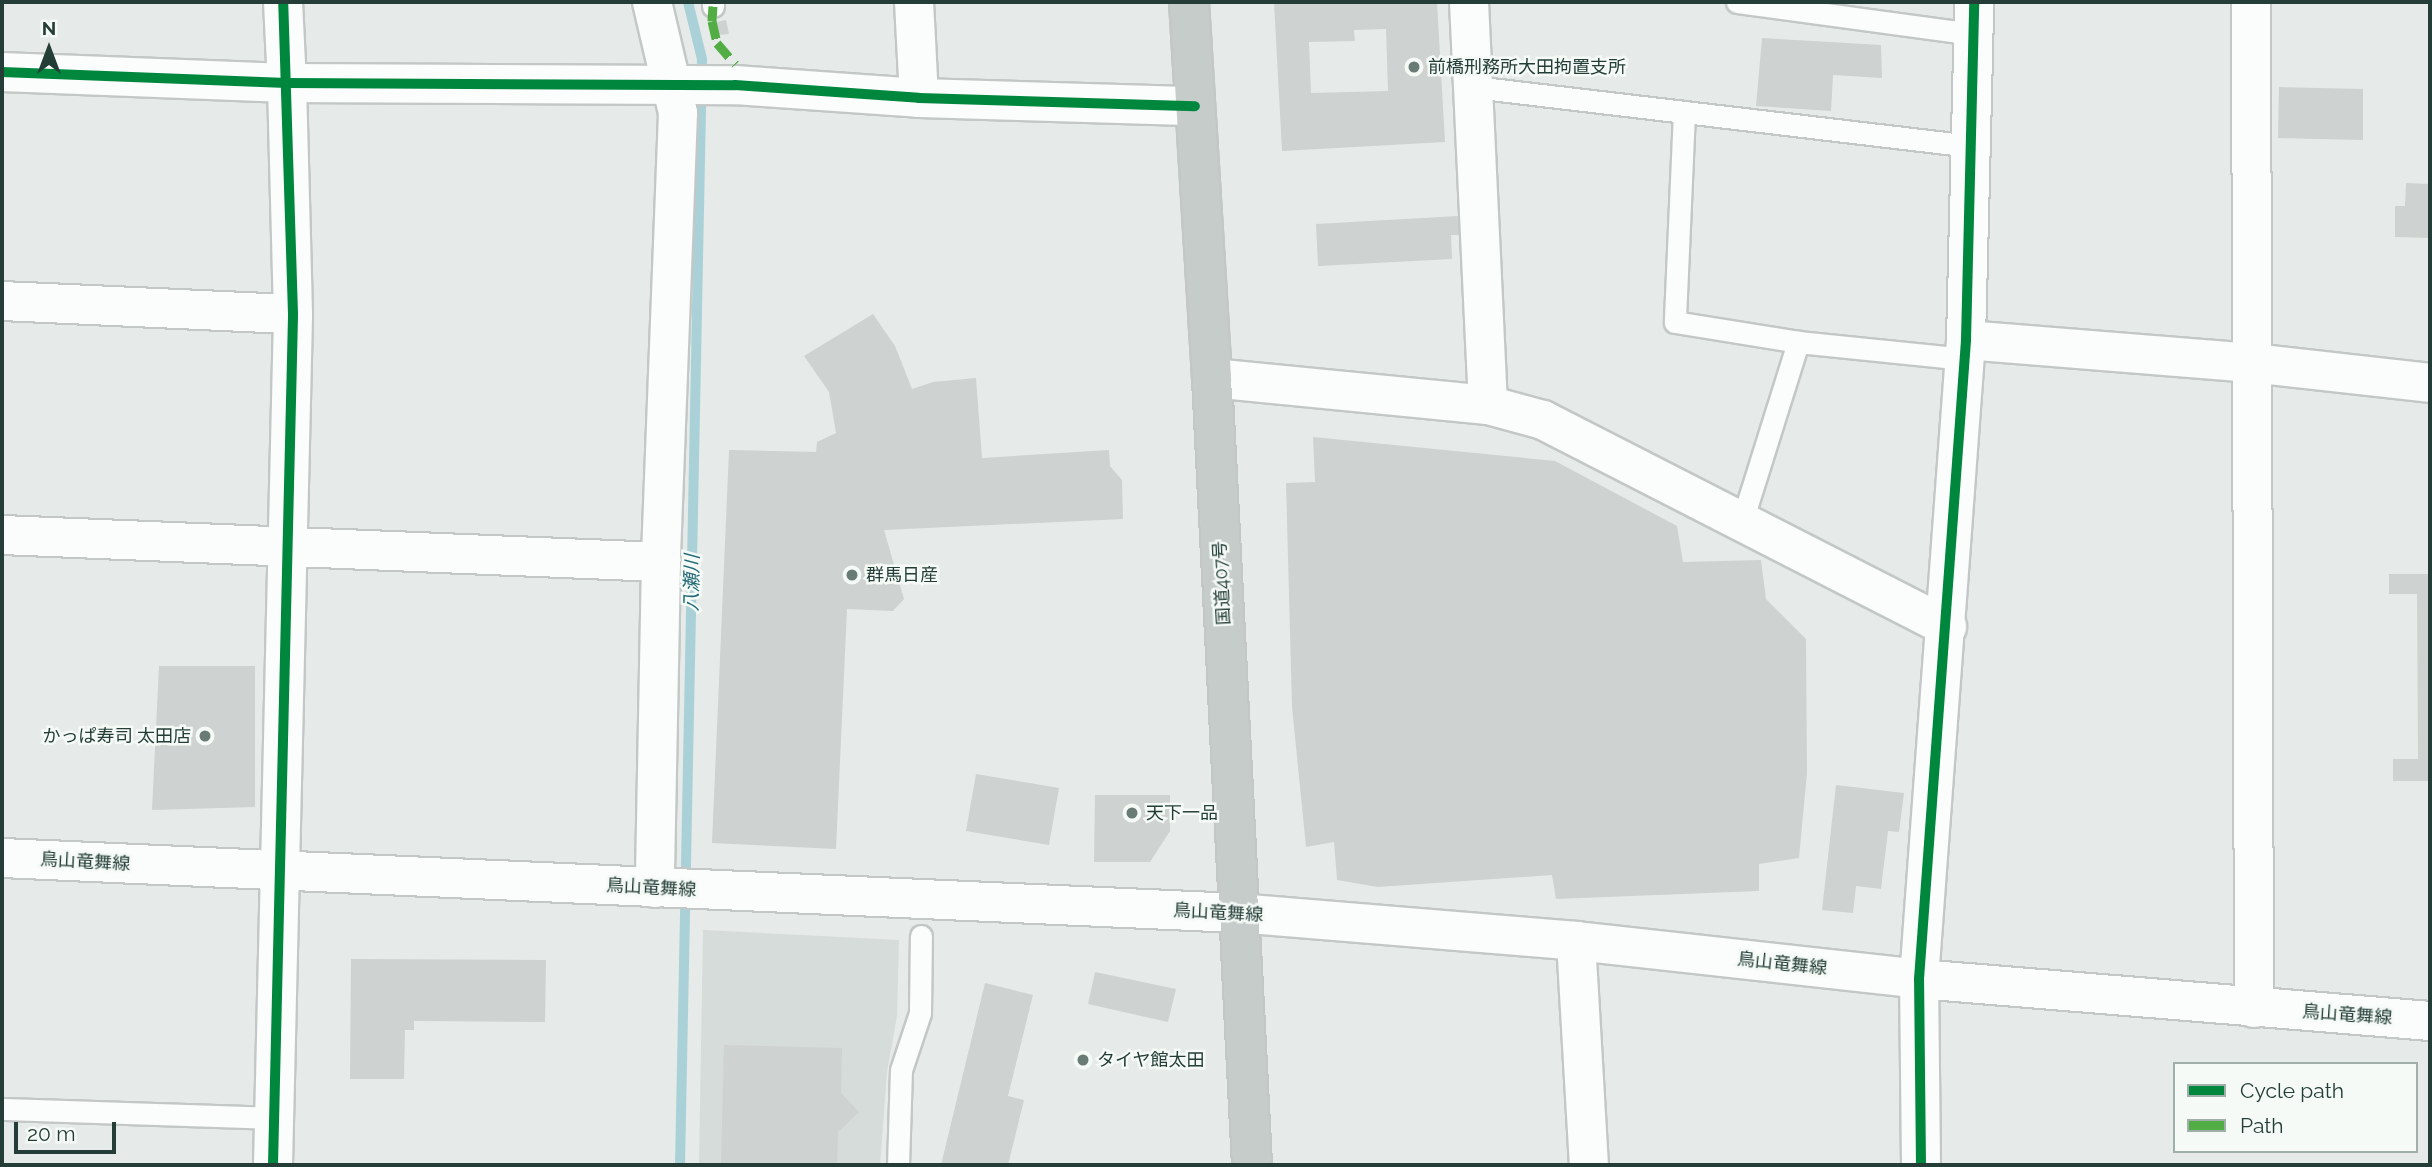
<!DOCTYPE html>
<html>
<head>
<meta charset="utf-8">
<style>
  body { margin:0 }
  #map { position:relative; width:2432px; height:1167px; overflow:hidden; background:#e6ebe9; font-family:Raleway,"Noto Sans JP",sans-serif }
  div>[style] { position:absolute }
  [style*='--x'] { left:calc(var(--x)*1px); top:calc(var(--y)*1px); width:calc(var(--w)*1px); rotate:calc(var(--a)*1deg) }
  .built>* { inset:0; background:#d5dcd9 }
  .stream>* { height:10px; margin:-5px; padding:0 5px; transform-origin:5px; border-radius:5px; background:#aad1d7 }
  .building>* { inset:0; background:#ced2d0 }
  .roads { filter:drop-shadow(2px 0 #c3c8c6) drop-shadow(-2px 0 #c3c8c6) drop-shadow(0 2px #c3c8c6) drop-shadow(0 -2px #c3c8c6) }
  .service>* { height:21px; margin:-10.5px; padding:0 10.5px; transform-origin:10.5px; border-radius:10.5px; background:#fbfcfc }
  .minor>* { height:38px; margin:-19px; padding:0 19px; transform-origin:19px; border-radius:19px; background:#fbfcfc }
  .tertiary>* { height:38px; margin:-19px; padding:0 19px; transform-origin:19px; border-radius:19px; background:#fbfcfc }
  .secondary>* { height:38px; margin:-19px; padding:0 19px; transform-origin:19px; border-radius:19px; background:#fbfcfc }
  .trunk>* { height:38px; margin:-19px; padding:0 19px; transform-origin:19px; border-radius:19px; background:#c6ccca }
  .quiet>* { height:9px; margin-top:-4.5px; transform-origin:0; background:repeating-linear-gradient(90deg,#53ad45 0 18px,transparent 0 27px) }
  .cycleway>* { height:10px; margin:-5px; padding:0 5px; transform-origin:5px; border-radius:5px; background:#00873e }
  .dots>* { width:19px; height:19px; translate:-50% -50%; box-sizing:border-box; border:4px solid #f5faf7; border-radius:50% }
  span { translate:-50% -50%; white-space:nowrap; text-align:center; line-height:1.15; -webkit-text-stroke:5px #f5faf7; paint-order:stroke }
  .poi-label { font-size:18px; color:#243e37 }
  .left { translate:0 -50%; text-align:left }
  .right { translate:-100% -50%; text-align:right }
  .street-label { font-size:18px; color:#243e37 }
  .water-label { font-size:19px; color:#216a77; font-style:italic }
  .frame { position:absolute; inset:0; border:4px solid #243e37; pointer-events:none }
  .legend { position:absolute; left:2173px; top:1062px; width:245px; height:91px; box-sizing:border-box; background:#f5faf7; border:2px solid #a1afaa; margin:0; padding:9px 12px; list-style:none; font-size:21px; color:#243e37 }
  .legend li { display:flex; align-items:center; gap:14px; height:35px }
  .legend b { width:35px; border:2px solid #a1afaa }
  .north { position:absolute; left:14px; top:14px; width:70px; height:70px; -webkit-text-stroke:5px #f5faf7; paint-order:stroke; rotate:0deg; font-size:19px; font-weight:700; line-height:28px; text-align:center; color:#243e37 }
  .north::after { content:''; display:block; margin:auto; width:24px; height:32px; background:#243e37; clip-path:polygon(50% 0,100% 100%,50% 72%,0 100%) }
  .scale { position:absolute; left:14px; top:1122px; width:102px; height:32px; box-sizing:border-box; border:4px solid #243e37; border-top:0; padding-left:9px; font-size:21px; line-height:24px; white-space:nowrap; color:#243e37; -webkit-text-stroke:5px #f5faf7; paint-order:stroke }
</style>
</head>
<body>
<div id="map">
  <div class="built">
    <div style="clip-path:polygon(703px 930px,899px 940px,897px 1016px,887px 1072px,880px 1165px,699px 1165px)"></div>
  </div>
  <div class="stream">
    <div style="--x:680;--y:1165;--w:1106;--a:-88.86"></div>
    <div style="--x:702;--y:59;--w:59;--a:-103.8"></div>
  </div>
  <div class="building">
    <div style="clip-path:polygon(evenodd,1274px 2px,1437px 2px,1445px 142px,1282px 151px,1274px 2px,1386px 29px,1388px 91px,1311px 93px,1309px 42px,1355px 41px,1354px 30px,1386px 29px)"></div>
    <div style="clip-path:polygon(726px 20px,729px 34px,718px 35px,716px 22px)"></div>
    <div style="clip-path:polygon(1762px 38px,1881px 45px,1882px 78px,1833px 75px,1831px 111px,1756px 106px)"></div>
    <div style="clip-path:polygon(2279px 87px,2363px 89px,2363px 140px,2278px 138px)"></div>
    <div style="clip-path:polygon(2406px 183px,2430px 184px,2430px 238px,2395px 237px,2395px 206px,2405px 206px)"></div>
    <div style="clip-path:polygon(1458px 216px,1459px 235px,1451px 235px,1452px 259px,1318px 266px,1316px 224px)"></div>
    <div style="clip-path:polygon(873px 314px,895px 346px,912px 389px,933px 382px,976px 378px,982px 458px,1109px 450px,1110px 466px,1122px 480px,1123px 519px,884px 530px,904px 599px,893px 611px,847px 609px,836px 849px,712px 843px,729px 450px,816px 452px,817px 442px,836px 433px,829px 392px,804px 356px)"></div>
    <div style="clip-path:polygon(1313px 437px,1555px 461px,1677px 526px,1683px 562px,1761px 560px,1766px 599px,1806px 639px,1807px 773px,1799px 858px,1759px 864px,1759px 891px,1556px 899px,1552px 875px,1378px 887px,1337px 880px,1334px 842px,1306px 847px,1292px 707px,1286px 483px,1315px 482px)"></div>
    <div style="clip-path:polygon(2389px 574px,2430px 574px,2430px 781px,2393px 781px,2393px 759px,2418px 759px,2417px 594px,2389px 594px)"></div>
    <div style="clip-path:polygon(159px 666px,255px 666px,255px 807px,152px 810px)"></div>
    <div style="clip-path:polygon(976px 774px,1059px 788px,1049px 845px,966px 831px)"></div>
    <div style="clip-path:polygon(1836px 785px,1904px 793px,1899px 832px,1888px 831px,1881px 889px,1856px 886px,1853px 913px,1822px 910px)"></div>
    <div style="clip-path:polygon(1095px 795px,1170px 795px,1170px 831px,1150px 862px,1094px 862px)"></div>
    <div style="clip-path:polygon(351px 959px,546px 960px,545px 1022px,414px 1021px,414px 1030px,405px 1030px,404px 1079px,350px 1079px)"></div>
    <div style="clip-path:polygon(1095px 972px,1176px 989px,1168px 1022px,1088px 1004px)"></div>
    <div style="clip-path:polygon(985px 983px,1033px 995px,1008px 1096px,1024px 1100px,1008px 1165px,941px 1165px)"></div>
    <div style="clip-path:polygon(724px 1045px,842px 1048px,841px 1093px,859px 1112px,838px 1132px,837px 1165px,721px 1165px)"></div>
  </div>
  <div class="roads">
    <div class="service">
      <div style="--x:713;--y:2;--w:4;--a:90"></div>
      <div style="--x:1737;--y:2;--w:238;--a:7.7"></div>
      <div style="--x:1474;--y:87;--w:500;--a:6.77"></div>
      <div style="--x:1684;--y:112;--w:210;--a:92.5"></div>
      <div style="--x:1675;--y:322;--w:125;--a:9.2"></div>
      <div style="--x:1798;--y:342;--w:168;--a:5.8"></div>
      <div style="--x:1742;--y:521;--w:188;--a:-72.6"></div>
      <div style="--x:2;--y:1109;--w:272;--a:1.9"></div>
      <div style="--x:898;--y:1165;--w:95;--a:-88.2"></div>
      <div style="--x:901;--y:1070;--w:60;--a:-71.6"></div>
      <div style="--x:920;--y:1013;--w:77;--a:-89.3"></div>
    </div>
    <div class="minor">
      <div style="--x:652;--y:2;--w:114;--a:76.8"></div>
      <div style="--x:678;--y:113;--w:449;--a:92.2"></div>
      <div style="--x:661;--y:562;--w:326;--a:91.1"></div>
      <div style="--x:914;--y:2;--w:96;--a:87"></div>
      <div style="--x:1469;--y:2;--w:403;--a:87.3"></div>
      <div style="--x:2251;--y:2;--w:1006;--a:89.83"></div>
      <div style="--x:2;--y:72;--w:285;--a:2.2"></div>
      <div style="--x:287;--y:83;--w:448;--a:0.3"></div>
      <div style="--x:735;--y:85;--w:184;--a:4"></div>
      <div style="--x:919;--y:98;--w:276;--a:1.7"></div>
      <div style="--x:2;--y:301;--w:291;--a:2.6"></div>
      <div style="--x:1966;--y:340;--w:287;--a:4.6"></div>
      <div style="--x:2252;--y:363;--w:179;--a:6.4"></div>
      <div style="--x:1212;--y:378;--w:277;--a:5.6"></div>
      <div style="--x:1488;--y:405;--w:57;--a:15.3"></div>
      <div style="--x:1543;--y:420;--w:454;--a:27.1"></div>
      <div style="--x:1576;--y:941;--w:224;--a:86.7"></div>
      <div style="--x:273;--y:1165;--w:851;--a:-88.65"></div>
      <div style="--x:293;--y:314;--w:231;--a:-91.5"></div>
      <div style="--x:1921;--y:1165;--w:186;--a:-90.6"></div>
      <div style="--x:1919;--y:979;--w:641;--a:-85.79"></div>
      <div style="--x:1966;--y:340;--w:338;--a:-88.6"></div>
    </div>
    <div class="tertiary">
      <div style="--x:283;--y:2;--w:81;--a:87.2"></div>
      <div style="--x:2;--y:535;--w:660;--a:2.35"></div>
    </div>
    <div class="secondary">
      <div style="--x:2;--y:858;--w:1237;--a:2.55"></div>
      <div style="--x:1238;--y:913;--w:339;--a:4.7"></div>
      <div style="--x:1576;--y:941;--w:345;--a:6.3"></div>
      <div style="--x:1919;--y:979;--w:513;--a:4.7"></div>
    </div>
    <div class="trunk">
      <div style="--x:1189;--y:2;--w:377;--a:86.5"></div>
      <div style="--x:1212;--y:378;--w:788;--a:87.09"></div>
    </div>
  </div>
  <div class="quiet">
    <div style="--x:713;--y:6;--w:15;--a:94"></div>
    <div style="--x:712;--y:21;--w:23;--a:77"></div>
    <div style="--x:717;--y:43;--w:28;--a:49"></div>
  </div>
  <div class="cycleway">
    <div style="--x:2;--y:72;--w:285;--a:2.2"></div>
    <div style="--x:287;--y:83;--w:448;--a:0.3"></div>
    <div style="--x:735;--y:85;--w:184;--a:4"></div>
    <div style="--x:919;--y:98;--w:276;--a:1.7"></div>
    <div style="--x:273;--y:1165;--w:851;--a:-88.65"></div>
    <div style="--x:293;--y:314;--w:312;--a:-91.8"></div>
    <div style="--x:1921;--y:1165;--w:186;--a:-90.6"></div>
    <div style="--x:1919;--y:979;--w:641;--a:-85.79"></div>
    <div style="--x:1966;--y:340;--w:338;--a:-88.6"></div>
  </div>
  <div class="dots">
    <div style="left:1414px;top:67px;background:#687b75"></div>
    <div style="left:852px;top:575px;background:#687b75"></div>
    <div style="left:205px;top:736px;background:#687b75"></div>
    <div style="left:1132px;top:813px;background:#687b75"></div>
    <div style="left:1083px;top:1060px;background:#687b75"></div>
  </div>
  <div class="poi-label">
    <span class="left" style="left:1428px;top:67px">前橋刑務所大田拘置支所</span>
    <span class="left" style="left:866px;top:575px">群馬日産</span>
    <span class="right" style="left:191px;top:736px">かっぱ寿司 太田店</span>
    <span class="left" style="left:1146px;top:813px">天下一品</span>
    <span class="left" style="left:1097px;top:1060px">タイヤ館太田</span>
  </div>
  <div class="street-label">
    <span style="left:1222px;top:583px;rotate:-93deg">国道407号</span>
    <span style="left:85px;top:862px;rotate:3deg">鳥山竜舞線</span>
    <span style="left:651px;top:888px;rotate:3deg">鳥山竜舞線</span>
    <span style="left:1218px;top:913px;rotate:3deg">鳥山竜舞線</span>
    <span style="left:1782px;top:964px;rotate:6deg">鳥山竜舞線</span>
    <span style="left:2347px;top:1015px;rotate:4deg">鳥山竜舞線</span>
  </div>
  <div class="water-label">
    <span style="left:692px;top:583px;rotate:-89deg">八瀬川</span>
  </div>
  <div class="frame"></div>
  <ul class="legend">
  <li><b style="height:9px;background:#00873e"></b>Cycle path</li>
  <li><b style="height:9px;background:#53ad45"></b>Path</li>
  </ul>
  <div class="north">N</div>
  <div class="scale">20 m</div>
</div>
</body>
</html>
